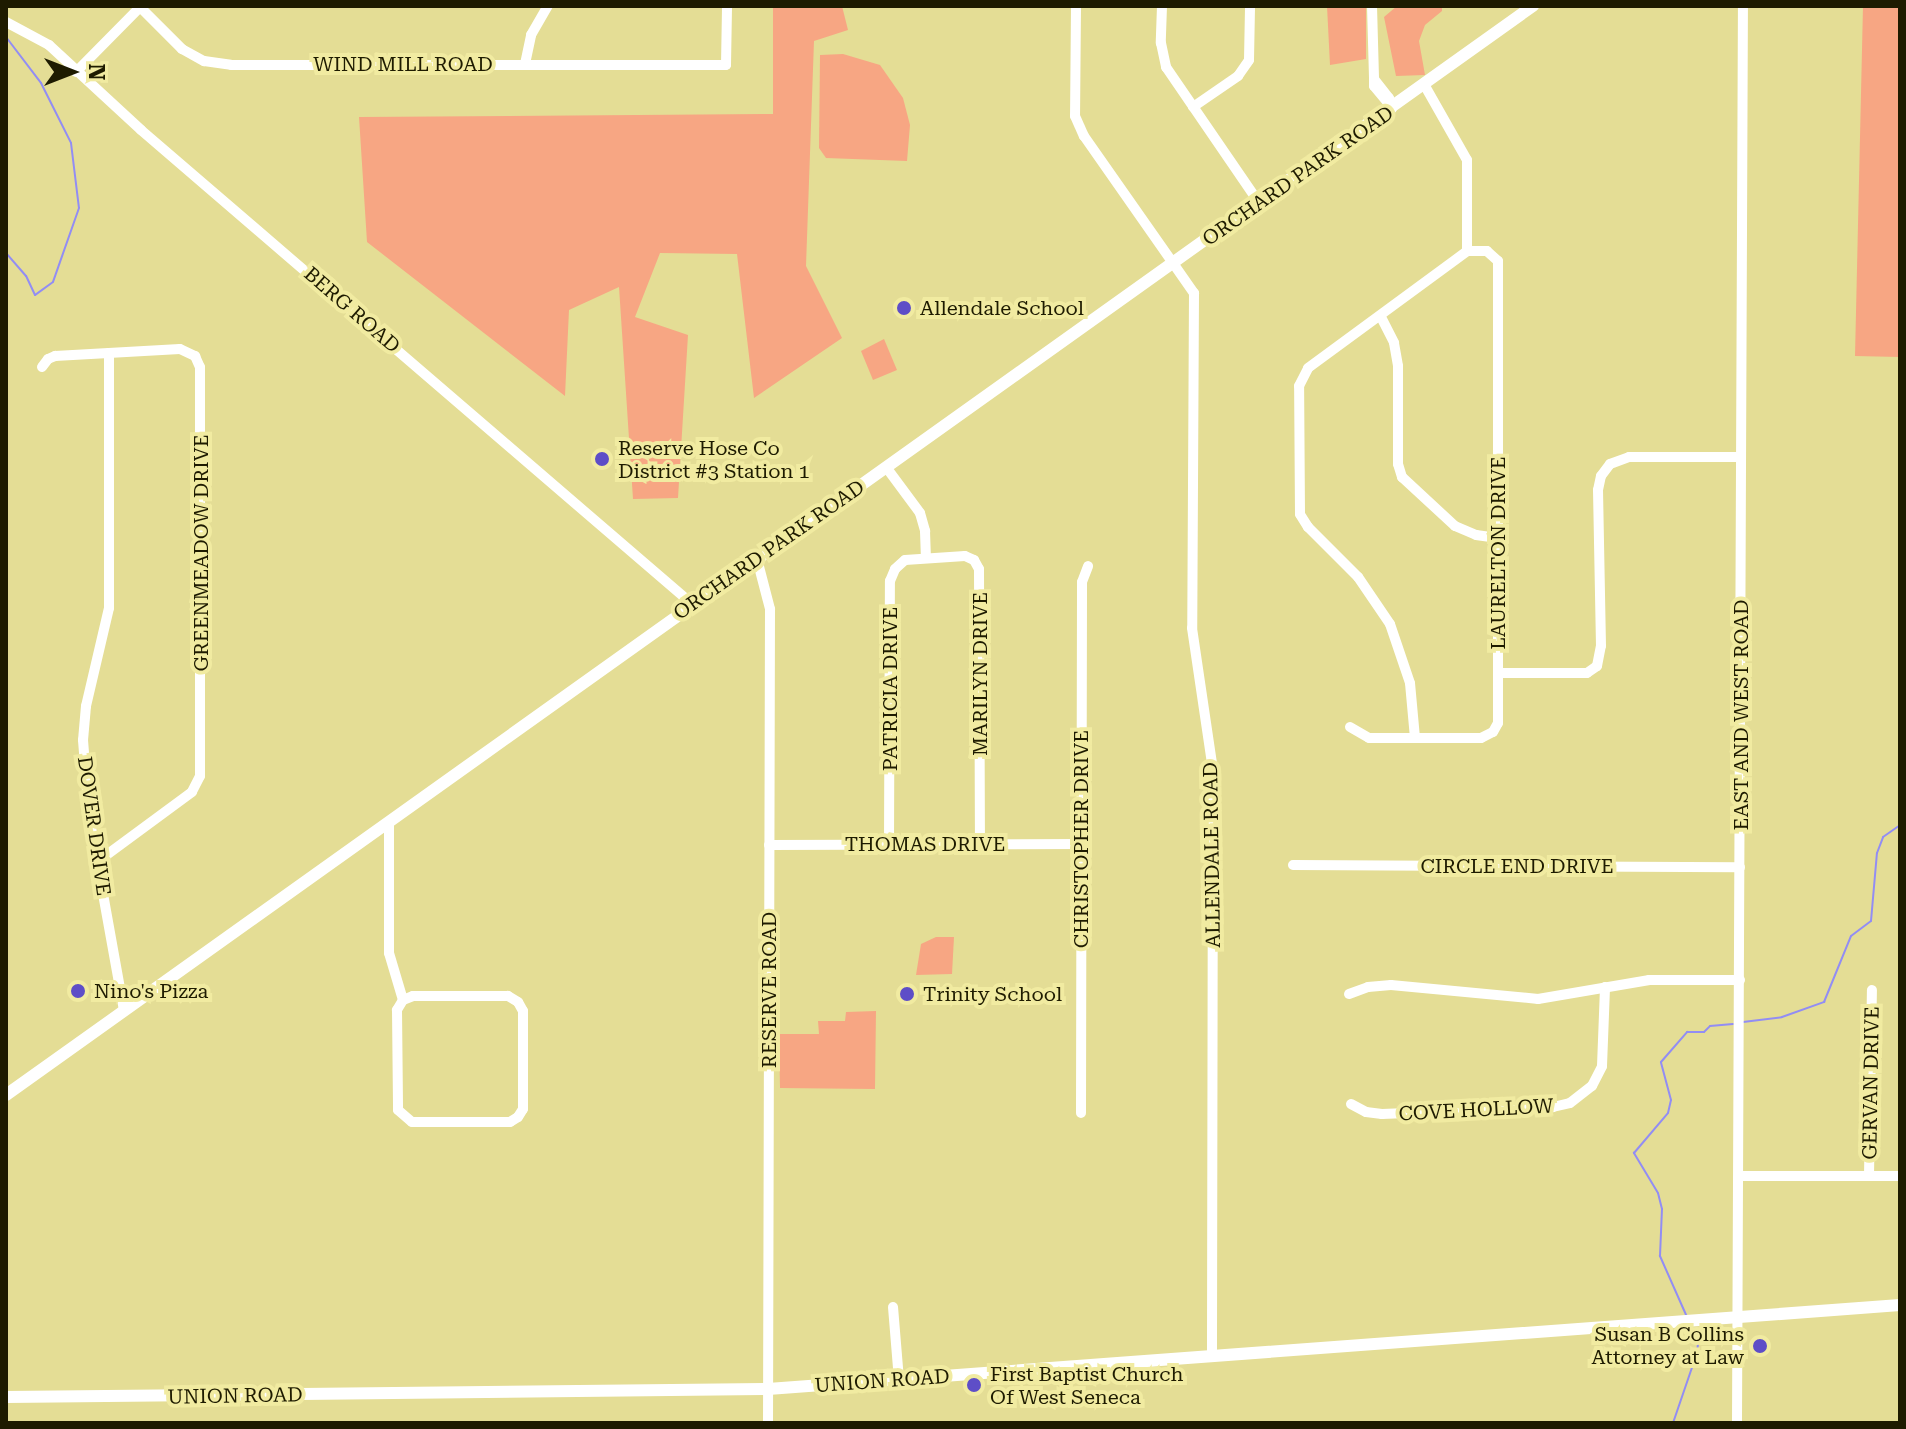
<!DOCTYPE html>
<html>
<head>
<meta charset="utf-8">
<style>
  body { margin:0 }
  #map { position:relative; width:1906px; height:1429px; overflow:hidden; background:#e4dd95; font-family:"Roboto Serif",serif }
  div>[style] { position:absolute }
  [style*='--x'] { left:calc(var(--x)*1px); top:calc(var(--y)*1px); width:calc(var(--w)*1px); rotate:calc(var(--a)*1deg) }
  .green>* { inset:0; background:#f7a683 }
  .stream>* { height:2px; margin:-1px; padding:0 1px; transform-origin:1px; border-radius:1px; background:#928df4 }
  .minor>* { height:10px; margin:-5px; padding:0 5px; transform-origin:5px; border-radius:5px; background:#fff }
  .major>* { height:12px; margin:-6px; padding:0 6px; transform-origin:6px; border-radius:6px; background:#fff }
  .dots>* { width:22px; height:22px; translate:-50% -50%; box-sizing:border-box; border:4px solid #f1eba1; border-radius:50% }
  span { translate:-50% -50%; white-space:nowrap; text-align:center; line-height:1.15; -webkit-text-stroke:8px #f1eba1; paint-order:stroke }
  .street-label { font-size:20px; color:#1e1b00 }
  .poi-label { font-size:20px; color:#1e1b00 }
  .left { translate:0 -50%; text-align:left }
  .right { translate:-100% -50%; text-align:right }
  .frame { position:absolute; inset:0; border:8px solid #1e1b00; pointer-events:none }
  .north { position:absolute; left:32px; top:32px; width:80px; height:80px; -webkit-text-stroke:6px #f1eba1; paint-order:stroke; rotate:90deg; font-size:22px; font-weight:700; line-height:32px; text-align:center; color:#1e1b00 }
  .north::after { content:''; display:block; margin:auto; width:28px; height:36px; background:#1e1b00; clip-path:polygon(50% 0,100% 100%,50% 72%,0 100%) }
</style>
</head>
<body>
<div id="map">
  <div class="green">
    <div style="clip-path:polygon(773px 6px,842px 6px,848px 30px,814px 41px,806px 266px,842px 338px,754px 398px,737px 254px,660px 253px,635px 317px,688px 335px,678px 498px,633px 499px,619px 287px,569px 310px,565px 396px,367px 242px,359px 117px,773px 114px)"></div>
    <div style="clip-path:polygon(1327px 6px,1366px 6px,1366px 59px,1330px 65px)"></div>
    <div style="clip-path:polygon(1397px 6px,1442px 6px,1442px 11px,1425px 25px,1419px 41px,1425px 75px,1396px 76px,1384px 17px)"></div>
    <div style="clip-path:polygon(1863px 6px,1900px 6px,1900px 357px,1855px 356px)"></div>
    <div style="clip-path:polygon(843px 54px,880px 65px,903px 98px,910px 125px,907px 161px,826px 158px,819px 148px,820px 55px)"></div>
    <div style="clip-path:polygon(884px 339px,897px 370px,873px 380px,861px 351px)"></div>
    <div style="clip-path:polygon(936px 937px,954px 937px,952px 974px,916px 975px,921px 944px)"></div>
    <div style="clip-path:polygon(876px 1011px,875px 1089px,780px 1088px,779px 1034px,819px 1034px,818px 1021px,845px 1021px,846px 1012px)"></div>
  </div>
  <div class="stream">
    <div style="--x:6;--y:37;--w:58;--a:52.7"></div>
    <div style="--x:41;--y:83;--w:67;--a:63.4"></div>
    <div style="--x:71;--y:143;--w:65;--a:83"></div>
    <div style="--x:79;--y:208;--w:78;--a:109.4"></div>
    <div style="--x:53;--y:282;--w:22;--a:144"></div>
    <div style="--x:35;--y:295;--w:21;--a:-115"></div>
    <div style="--x:26;--y:276;--w:30;--a:-131"></div>
    <div style="--x:1743;--y:1022;--w:39;--a:-7"></div>
    <div style="--x:1782;--y:1017;--w:45;--a:-19.7"></div>
    <div style="--x:1824;--y:1002;--w:71;--a:-67.8"></div>
    <div style="--x:1851;--y:936;--w:25;--a:-37"></div>
    <div style="--x:1871;--y:921;--w:68;--a:-85"></div>
    <div style="--x:1877;--y:853;--w:17;--a:-69"></div>
    <div style="--x:1883;--y:837;--w:21;--a:-35"></div>
    <div style="--x:1687;--y:1317;--w:67;--a:-113.9"></div>
    <div style="--x:1660;--y:1256;--w:47;--a:-87.6"></div>
    <div style="--x:1662;--y:1209;--w:16;--a:-104"></div>
    <div style="--x:1658;--y:1193;--w:47;--a:-121"></div>
    <div style="--x:1634;--y:1153;--w:52;--a:-49.6"></div>
    <div style="--x:1668;--y:1113;--w:13;--a:-77"></div>
    <div style="--x:1671;--y:1100;--w:39;--a:-105"></div>
    <div style="--x:1661;--y:1062;--w:40;--a:-49"></div>
    <div style="--x:1687;--y:1032;--w:17;--a:0"></div>
    <div style="--x:1704;--y:1032;--w:8;--a:-45"></div>
    <div style="--x:1710;--y:1026;--w:23;--a:-5"></div>
    <div style="--x:1673;--y:1423;--w:74;--a:-71.1"></div>
    <div style="--x:1697;--y:1353;--w:10;--a:-84"></div>
    <div style="--x:1698;--y:1343;--w:18;--a:-112"></div>
  </div>
  <div class="minor">
    <div style="--x:139;--y:6;--w:61;--a:45"></div>
    <div style="--x:182;--y:49;--w:25;--a:29"></div>
    <div style="--x:204;--y:61;--w:27;--a:8"></div>
    <div style="--x:231;--y:65;--w:495;--a:0"></div>
    <div style="--x:726;--y:65;--w:59;--a:-89"></div>
    <div style="--x:1076;--y:6;--w:110;--a:90.5"></div>
    <div style="--x:1075;--y:116;--w:22;--a:66"></div>
    <div style="--x:1084;--y:136;--w:192;--a:55"></div>
    <div style="--x:1194;--y:293;--w:335;--a:90.3"></div>
    <div style="--x:1192;--y:628;--w:144;--a:81.6"></div>
    <div style="--x:1213;--y:770;--w:587;--a:90.1"></div>
    <div style="--x:1162;--y:6;--w:37;--a:92"></div>
    <div style="--x:1161;--y:43;--w:25;--a:78"></div>
    <div style="--x:1166;--y:67;--w:165;--a:55.6"></div>
    <div style="--x:1372;--y:6;--w:73;--a:88.4"></div>
    <div style="--x:6;--y:22;--w:49;--a:28.1"></div>
    <div style="--x:49;--y:45;--w:125;--a:42.7"></div>
    <div style="--x:141;--y:130;--w:727;--a:40.7"></div>
    <div style="--x:525;--y:64;--w:30;--a:-78"></div>
    <div style="--x:531;--y:35;--w:34;--a:-60"></div>
    <div style="--x:76;--y:72;--w:91;--a:-45.4"></div>
    <div style="--x:1425;--y:86;--w:85;--a:60.4"></div>
    <div style="--x:1467;--y:160;--w:91;--a:90"></div>
    <div style="--x:1389;--y:104;--w:23;--a:-130"></div>
    <div style="--x:1374;--y:86;--w:7;--a:-90"></div>
    <div style="--x:1374;--y:79;--w:24;--a:52"></div>
    <div style="--x:1389;--y:98;--w:11;--a:75"></div>
    <div style="--x:1193;--y:107;--w:55;--a:-34.6"></div>
    <div style="--x:1238;--y:76;--w:19;--a:-55"></div>
    <div style="--x:1249;--y:60;--w:54;--a:-88.9"></div>
    <div style="--x:1381;--y:317;--w:29;--a:63"></div>
    <div style="--x:1394;--y:343;--w:23;--a:80"></div>
    <div style="--x:1398;--y:366;--w:98;--a:90"></div>
    <div style="--x:1398;--y:464;--w:14;--a:73"></div>
    <div style="--x:1402;--y:477;--w:72;--a:42.8"></div>
    <div style="--x:1455;--y:526;--w:23;--a:23"></div>
    <div style="--x:1476;--y:535;--w:22;--a:8"></div>
    <div style="--x:109;--y:353;--w:255;--a:90"></div>
    <div style="--x:109;--y:608;--w:101;--a:103.2"></div>
    <div style="--x:86;--y:706;--w:34;--a:95"></div>
    <div style="--x:83;--y:740;--w:76;--a:85.5"></div>
    <div style="--x:89;--y:816;--w:198;--a:79.8"></div>
    <div style="--x:42;--y:367;--w:10;--a:-53"></div>
    <div style="--x:48;--y:359;--w:8;--a:-23"></div>
    <div style="--x:55;--y:356;--w:125;--a:-3.2"></div>
    <div style="--x:180;--y:349;--w:17;--a:25"></div>
    <div style="--x:195;--y:356;--w:12;--a:66"></div>
    <div style="--x:200;--y:367;--w:409;--a:90"></div>
    <div style="--x:200;--y:776;--w:18;--a:117"></div>
    <div style="--x:192;--y:792;--w:118;--a:143.6"></div>
    <div style="--x:886;--y:467;--w:57;--a:53.5"></div>
    <div style="--x:920;--y:513;--w:19;--a:74"></div>
    <div style="--x:925;--y:531;--w:26;--a:88"></div>
    <div style="--x:757;--y:559;--w:52;--a:75.4"></div>
    <div style="--x:770;--y:609;--w:814;--a:90.14"></div>
    <div style="--x:1498;--y:673;--w:89;--a:0"></div>
    <div style="--x:1587;--y:673;--w:12;--a:-35"></div>
    <div style="--x:1597;--y:666;--w:20;--a:-79"></div>
    <div style="--x:1601;--y:646;--w:156;--a:-91.1"></div>
    <div style="--x:1598;--y:490;--w:14;--a:-78"></div>
    <div style="--x:1601;--y:476;--w:15;--a:-53"></div>
    <div style="--x:1610;--y:464;--w:20;--a:-20"></div>
    <div style="--x:1629;--y:457;--w:112;--a:0"></div>
    <div style="--x:1350;--y:727;--w:22;--a:30"></div>
    <div style="--x:1369;--y:738;--w:112;--a:0"></div>
    <div style="--x:1481;--y:738;--w:13;--a:-27"></div>
    <div style="--x:1493;--y:732;--w:10;--a:-61"></div>
    <div style="--x:1498;--y:723;--w:462;--a:-90"></div>
    <div style="--x:1498;--y:261;--w:15;--a:-138"></div>
    <div style="--x:1487;--y:251;--w:20;--a:180"></div>
    <div style="--x:1415;--y:738;--w:55;--a:-95.2"></div>
    <div style="--x:1410;--y:683;--w:62;--a:-108.7"></div>
    <div style="--x:1390;--y:624;--w:57;--a:-124.2"></div>
    <div style="--x:1358;--y:577;--w:71;--a:-135"></div>
    <div style="--x:1308;--y:527;--w:15;--a:-122"></div>
    <div style="--x:1300;--y:514;--w:128;--a:-90.4"></div>
    <div style="--x:1299;--y:386;--w:20;--a:-63"></div>
    <div style="--x:1308;--y:368;--w:197;--a:-36.3"></div>
    <div style="--x:389;--y:822;--w:131;--a:90"></div>
    <div style="--x:389;--y:953;--w:49;--a:73.4"></div>
    <div style="--x:403;--y:1000;--w:12;--a:121"></div>
    <div style="--x:397;--y:1010;--w:100;--a:89.4"></div>
    <div style="--x:398;--y:1110;--w:18;--a:41"></div>
    <div style="--x:412;--y:1122;--w:98;--a:0"></div>
    <div style="--x:510;--y:1122;--w:9;--a:-32"></div>
    <div style="--x:518;--y:1117;--w:9;--a:-58"></div>
    <div style="--x:523;--y:1109;--w:98;--a:-90"></div>
    <div style="--x:523;--y:1011;--w:10;--a:-119"></div>
    <div style="--x:518;--y:1002;--w:12;--a:-149"></div>
    <div style="--x:508;--y:996;--w:95;--a:180"></div>
    <div style="--x:413;--y:996;--w:11;--a:158"></div>
    <div style="--x:769;--y:845;--w:313;--a:-0.2"></div>
    <div style="--x:889;--y:845;--w:264;--a:-89.8"></div>
    <div style="--x:890;--y:581;--w:13;--a:-67"></div>
    <div style="--x:895;--y:569;--w:13;--a:-42"></div>
    <div style="--x:905;--y:560;--w:60;--a:-3.8"></div>
    <div style="--x:965;--y:556;--w:10;--a:24"></div>
    <div style="--x:974;--y:560;--w:10;--a:61"></div>
    <div style="--x:979;--y:569;--w:275;--a:89.8"></div>
    <div style="--x:1293;--y:865;--w:447;--a:0.3"></div>
    <div style="--x:1349;--y:994;--w:20;--a:-20"></div>
    <div style="--x:1368;--y:987;--w:23;--a:-5"></div>
    <div style="--x:1391;--y:985;--w:148;--a:5.4"></div>
    <div style="--x:1538;--y:999;--w:113;--a:-9.7"></div>
    <div style="--x:1649;--y:980;--w:91;--a:0"></div>
    <div style="--x:1351;--y:1104;--w:17;--a:28"></div>
    <div style="--x:1366;--y:1112;--w:16;--a:7"></div>
    <div style="--x:1382;--y:1114;--w:171;--a:-2.3"></div>
    <div style="--x:1553;--y:1107;--w:17;--a:-13"></div>
    <div style="--x:1570;--y:1103;--w:28;--a:-38"></div>
    <div style="--x:1592;--y:1086;--w:22;--a:-63"></div>
    <div style="--x:1602;--y:1066;--w:79;--a:-87.8"></div>
    <div style="--x:1081;--y:1113;--w:531;--a:-89.89"></div>
    <div style="--x:1082;--y:582;--w:17;--a:-69"></div>
    <div style="--x:1739;--y:1176;--w:161;--a:0"></div>
    <div style="--x:1869;--y:1176;--w:186;--a:-89.1"></div>
    <div style="--x:893;--y:1307;--w:73;--a:85.3"></div>
    <div style="--x:1737;--y:1423;--w:1417;--a:-89.76"></div>
  </div>
  <div class="major">
    <div style="--x:6;--y:1095;--w:1876;--a:-35.5"></div>
    <div style="--x:6;--y:1397;--w:762;--a:-0.6"></div>
    <div style="--x:768;--y:1389;--w:1135;--a:-4.24"></div>
  </div>
  <div class="dots">
    <div style="left:904px;top:308px;background:#5e4ec7"></div>
    <div style="left:602px;top:459px;background:#5e4ec7"></div>
    <div style="left:78px;top:991px;background:#5e4ec7"></div>
    <div style="left:907px;top:994px;background:#5e4ec7"></div>
    <div style="left:1760px;top:1346px;background:#5e4ec7"></div>
    <div style="left:974px;top:1385px;background:#5e4ec7"></div>
  </div>
  <div class="street-label">
    <span style="left:403px;top:64px">WIND MILL ROAD</span>
    <span style="left:1298px;top:176px;rotate:-35deg">ORCHARD PARK ROAD</span>
    <span style="left:352px;top:310px;rotate:41deg">BERG ROAD</span>
    <span style="left:769px;top:550px;rotate:-35deg">ORCHARD PARK ROAD</span>
    <span style="left:201px;top:553px;rotate:-90deg">GREENMEADOW DRIVE</span>
    <span style="left:1498px;top:553px;rotate:-90deg">LAURELTON DRIVE</span>
    <span style="left:980px;top:674px;rotate:-90deg">MARILYN DRIVE</span>
    <span style="left:890px;top:689px;rotate:-90deg">PATRICIA DRIVE</span>
    <span style="left:1741px;top:715px;rotate:-90deg">EAST AND WEST ROAD</span>
    <span style="left:94px;top:826px;rotate:82deg">DOVER DRIVE</span>
    <span style="left:1081px;top:839px;rotate:-90deg">CHRISTOPHER DRIVE</span>
    <span style="left:925px;top:844px">THOMAS DRIVE</span>
    <span style="left:1212px;top:855px;rotate:-91deg">ALLENDALE ROAD</span>
    <span style="left:1517px;top:866px">CIRCLE END DRIVE</span>
    <span style="left:769px;top:990px;rotate:-90deg">RESERVE ROAD</span>
    <span style="left:1871px;top:1083px;rotate:-89deg">GERVAN DRIVE</span>
    <span style="left:1476px;top:1110px;rotate:-3deg">COVE HOLLOW</span>
    <span style="left:882px;top:1381px;rotate:-4deg">UNION ROAD</span>
    <span style="left:235px;top:1396px;rotate:-1deg">UNION ROAD</span>
  </div>
  <div class="poi-label">
    <span class="left" style="left:920px;top:308px">Allendale School</span>
    <span class="left" style="left:618px;top:460px">Reserve Hose Co<br>District #3 Station 1</span>
    <span class="left" style="left:94px;top:991px">Nino's Pizza</span>
    <span class="left" style="left:923px;top:994px">Trinity School</span>
    <span class="right" style="left:1744px;top:1346px">Susan B Collins<br>Attorney at Law</span>
    <span class="left" style="left:990px;top:1386px">First Baptist Church<br>Of West Seneca</span>
  </div>
  <div class="frame"></div>
  <div class="north">N</div>
</div>
</body>
</html>
